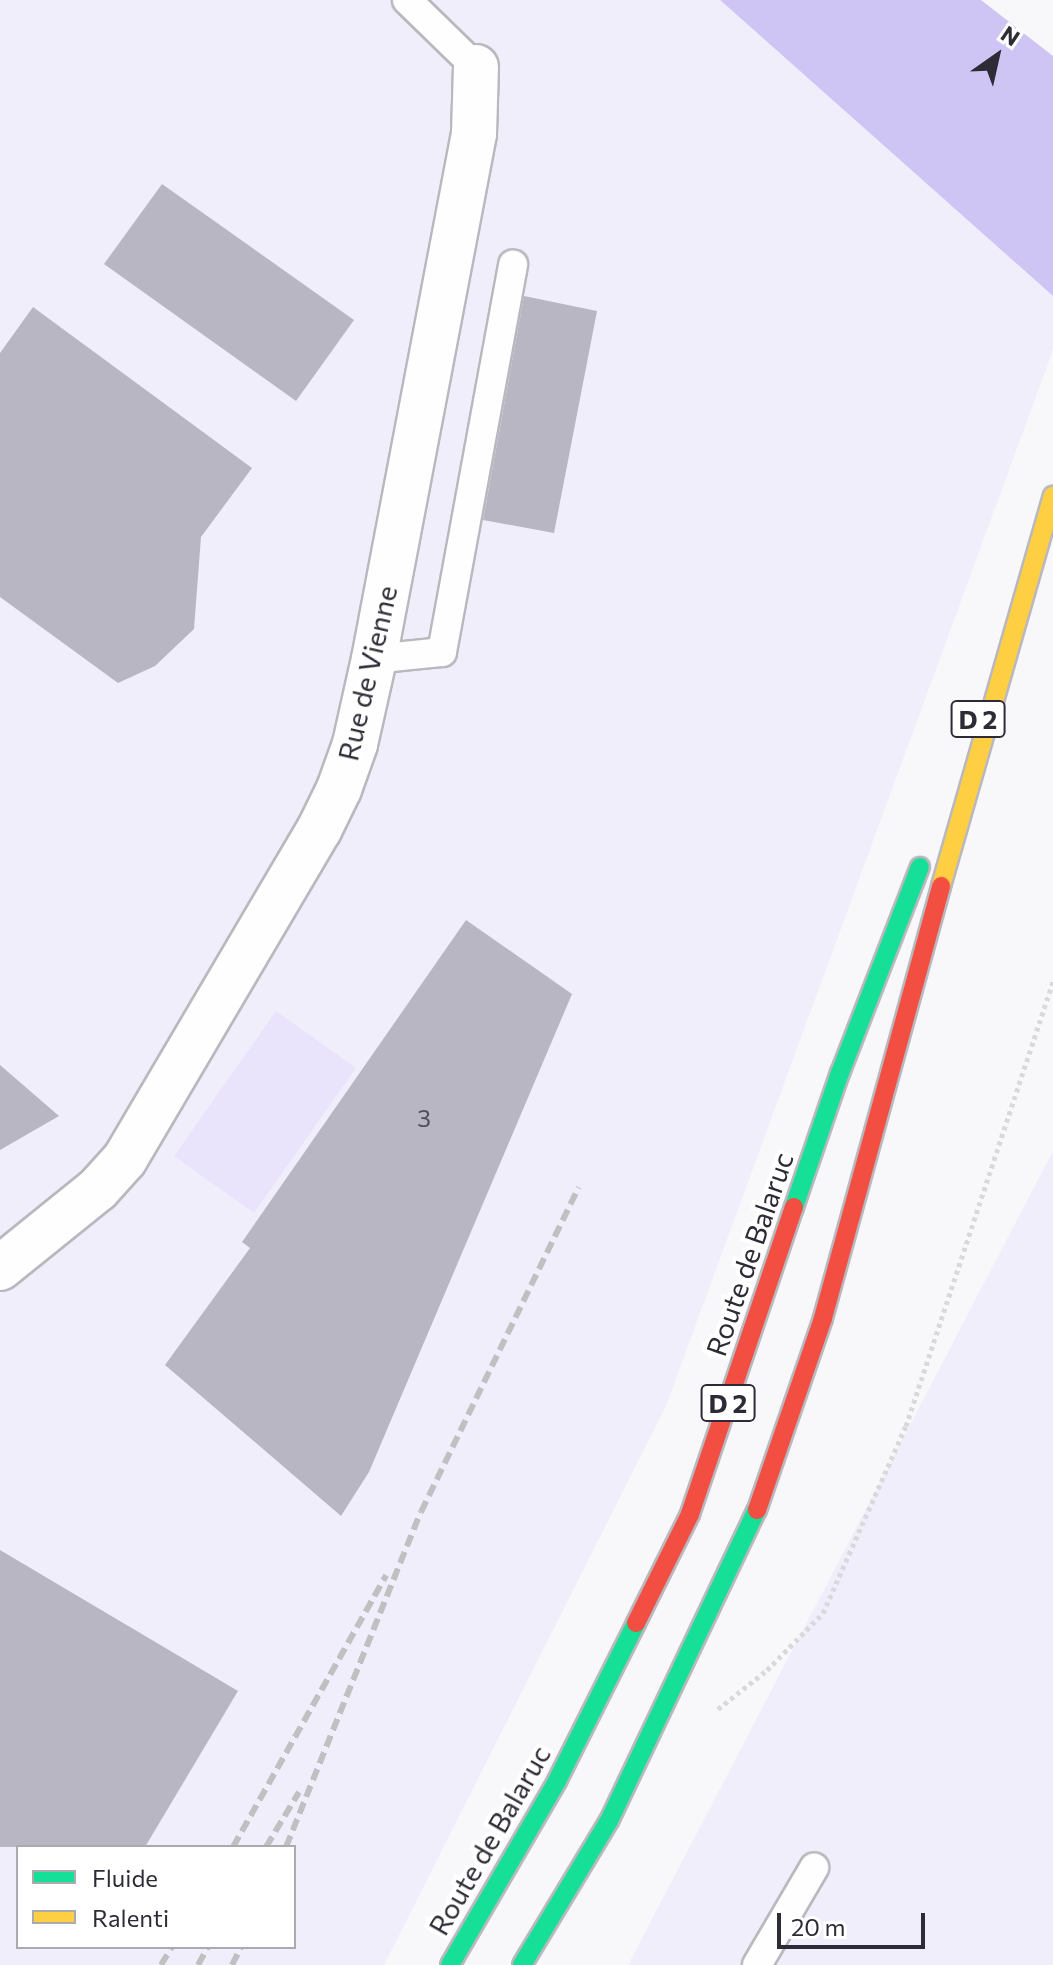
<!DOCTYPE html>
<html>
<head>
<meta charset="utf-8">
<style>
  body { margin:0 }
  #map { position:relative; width:1053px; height:1965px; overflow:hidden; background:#f8f7fa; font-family:Commissioner,sans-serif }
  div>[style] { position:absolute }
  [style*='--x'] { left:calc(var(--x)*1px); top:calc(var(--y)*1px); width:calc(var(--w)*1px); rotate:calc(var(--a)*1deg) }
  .built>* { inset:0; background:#f1eefb }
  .green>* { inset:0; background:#e9e4fc }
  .water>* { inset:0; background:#cfc5f5 }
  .building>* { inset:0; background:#b9b6c4 }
  .path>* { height:5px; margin-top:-2.5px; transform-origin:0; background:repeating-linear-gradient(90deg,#d9d8da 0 4px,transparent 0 8px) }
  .roads { filter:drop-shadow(2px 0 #b9b8be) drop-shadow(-2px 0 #b9b8be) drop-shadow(0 2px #b9b8be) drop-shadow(0 -2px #b9b8be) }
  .lane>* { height:28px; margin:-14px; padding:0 14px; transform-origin:14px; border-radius:14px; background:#fefefe }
  .street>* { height:44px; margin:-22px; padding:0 22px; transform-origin:22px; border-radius:22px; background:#fefefe }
  .fast>* { height:18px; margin:-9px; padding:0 9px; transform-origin:9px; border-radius:9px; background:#16e098 }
  .slow>* { height:18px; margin:-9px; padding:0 9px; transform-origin:9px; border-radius:9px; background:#ffcf43 }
  .jam>* { height:18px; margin:-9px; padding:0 9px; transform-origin:9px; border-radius:9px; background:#f24e42 }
  .rail>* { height:6px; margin-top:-3px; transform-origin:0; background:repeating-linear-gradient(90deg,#c0c0c2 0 12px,transparent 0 18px) }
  span { translate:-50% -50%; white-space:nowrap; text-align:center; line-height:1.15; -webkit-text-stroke:8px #fff; paint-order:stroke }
  .number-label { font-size:24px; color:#504e5a }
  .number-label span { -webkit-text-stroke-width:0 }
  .shield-label span { padding:2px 6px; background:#fff; border:2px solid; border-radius:6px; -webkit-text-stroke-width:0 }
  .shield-label { font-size:26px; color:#2d2c36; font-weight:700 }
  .street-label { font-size:28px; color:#2d2c36 }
  .legend { position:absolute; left:16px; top:1845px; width:280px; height:104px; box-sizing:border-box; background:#fff; border:2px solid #ababaf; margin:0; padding:10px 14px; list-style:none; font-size:24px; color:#2d2c36 }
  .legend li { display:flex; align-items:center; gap:16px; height:40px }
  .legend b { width:40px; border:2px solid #ababaf }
  .north { position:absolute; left:957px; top:16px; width:80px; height:80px; -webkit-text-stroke:6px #fff; paint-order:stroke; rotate:34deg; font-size:22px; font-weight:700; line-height:32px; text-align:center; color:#2d2c36 }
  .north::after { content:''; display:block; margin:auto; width:28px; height:36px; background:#2d2c36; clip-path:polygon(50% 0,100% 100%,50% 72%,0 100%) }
  .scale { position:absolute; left:777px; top:1913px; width:148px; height:36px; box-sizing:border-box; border:4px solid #2d2c36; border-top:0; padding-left:10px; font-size:24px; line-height:28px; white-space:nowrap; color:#2d2c36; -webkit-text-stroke:6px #fff; paint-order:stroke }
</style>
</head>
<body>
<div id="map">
  <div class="built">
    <div style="clip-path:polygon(evenodd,0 0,720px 0,1053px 296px,1053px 350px,666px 1406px,384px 1965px,0 1965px,0 0,18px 1847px,294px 1847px,294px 1947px,18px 1947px,18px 1847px)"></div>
    <div style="clip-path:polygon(1053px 1151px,1053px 1965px,628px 1965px)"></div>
  </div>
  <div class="green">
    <div style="clip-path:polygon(276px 1011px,356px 1068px,254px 1213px,174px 1156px)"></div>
  </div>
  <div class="water">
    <div style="clip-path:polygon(720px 0,981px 0,1053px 56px,1053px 296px)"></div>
  </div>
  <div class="building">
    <div style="clip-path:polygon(162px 184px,354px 320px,296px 401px,104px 264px)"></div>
    <div style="clip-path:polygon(524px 296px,597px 311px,554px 533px,483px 520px)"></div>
    <div style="clip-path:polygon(33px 307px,252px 468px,201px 537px,194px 629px,155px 666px,118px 683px,0 597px,0 353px)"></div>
    <div style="clip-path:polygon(466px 920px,572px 994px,369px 1472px,341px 1516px,165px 1365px,250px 1248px,242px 1242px)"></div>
    <div style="clip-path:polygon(0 1065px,59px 1116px,0 1150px)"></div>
    <div style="clip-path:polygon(0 1550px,238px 1691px,145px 1847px,0 1847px)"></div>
  </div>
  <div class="path">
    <div style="--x:718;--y:1709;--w:63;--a:-38.5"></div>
    <div style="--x:767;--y:1670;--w:80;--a:-45.5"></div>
    <div style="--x:823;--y:1613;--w:205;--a:-66.1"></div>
    <div style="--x:906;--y:1426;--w:469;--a:-71.7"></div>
  </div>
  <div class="roads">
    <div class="lane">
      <div style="--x:407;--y:0;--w:96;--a:44.2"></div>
      <div style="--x:374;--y:659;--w:68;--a:-5.9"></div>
      <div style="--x:442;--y:652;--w:394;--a:-79.6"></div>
      <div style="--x:757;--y:1965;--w:113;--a:-59.6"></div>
    </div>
    <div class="street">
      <div style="--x:0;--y:1268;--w:126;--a:-38.9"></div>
      <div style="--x:98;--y:1189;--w:40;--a:-48"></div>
      <div style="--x:125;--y:1159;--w:382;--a:-59.5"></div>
      <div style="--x:319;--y:830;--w:46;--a:-64"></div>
      <div style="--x:339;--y:789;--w:48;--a:-70.4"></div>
      <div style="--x:355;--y:744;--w:87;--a:-77.4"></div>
      <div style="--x:374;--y:659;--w:534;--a:-79.22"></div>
      <div style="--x:474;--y:134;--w:67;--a:-88.3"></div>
    </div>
    <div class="fast">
      <div style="--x:794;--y:1207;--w:142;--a:-71.1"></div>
      <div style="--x:840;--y:1073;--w:221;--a:-68.8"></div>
      <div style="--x:450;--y:1965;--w:213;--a:-59.8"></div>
      <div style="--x:557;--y:1781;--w:177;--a:-63.4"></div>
      <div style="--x:522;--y:1965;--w:168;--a:-58.9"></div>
      <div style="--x:609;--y:1821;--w:344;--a:-64.6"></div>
    </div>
    <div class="slow">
      <div style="--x:941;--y:886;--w:406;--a:-74"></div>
    </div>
    <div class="jam">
      <div style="--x:757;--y:1510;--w:203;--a:-71"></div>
      <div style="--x:823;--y:1318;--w:448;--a:-74.7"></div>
      <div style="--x:636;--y:1623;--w:122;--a:-63.6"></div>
      <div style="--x:690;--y:1514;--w:324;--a:-71.3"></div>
    </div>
  </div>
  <div class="rail">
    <div style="--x:233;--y:1847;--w:312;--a:-60.6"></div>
    <div style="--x:266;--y:1847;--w:64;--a:-59"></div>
    <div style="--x:286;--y:1847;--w:361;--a:-68.1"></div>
    <div style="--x:421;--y:1512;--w:361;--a:-64.1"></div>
    <div style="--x:161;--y:1965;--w:21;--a:-59"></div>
    <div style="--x:198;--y:1965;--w:21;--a:-61"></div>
    <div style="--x:232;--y:1965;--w:20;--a:-63"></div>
  </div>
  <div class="number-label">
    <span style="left:424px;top:1118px">3</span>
  </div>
  <div class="shield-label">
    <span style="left:978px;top:719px">D 2</span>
    <span style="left:728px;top:1403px">D 2</span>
  </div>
  <div class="street-label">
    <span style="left:367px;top:673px;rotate:-77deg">Rue de Vienne</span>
    <span style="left:749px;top:1254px;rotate:-71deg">Route de Balaruc</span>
    <span style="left:489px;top:1840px;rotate:-60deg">Route de Balaruc</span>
  </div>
  <ul class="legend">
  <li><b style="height:10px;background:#16e098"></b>Fluide</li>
  <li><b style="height:10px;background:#ffcf43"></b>Ralenti</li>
  </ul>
  <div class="north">N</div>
  <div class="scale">20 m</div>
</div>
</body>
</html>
